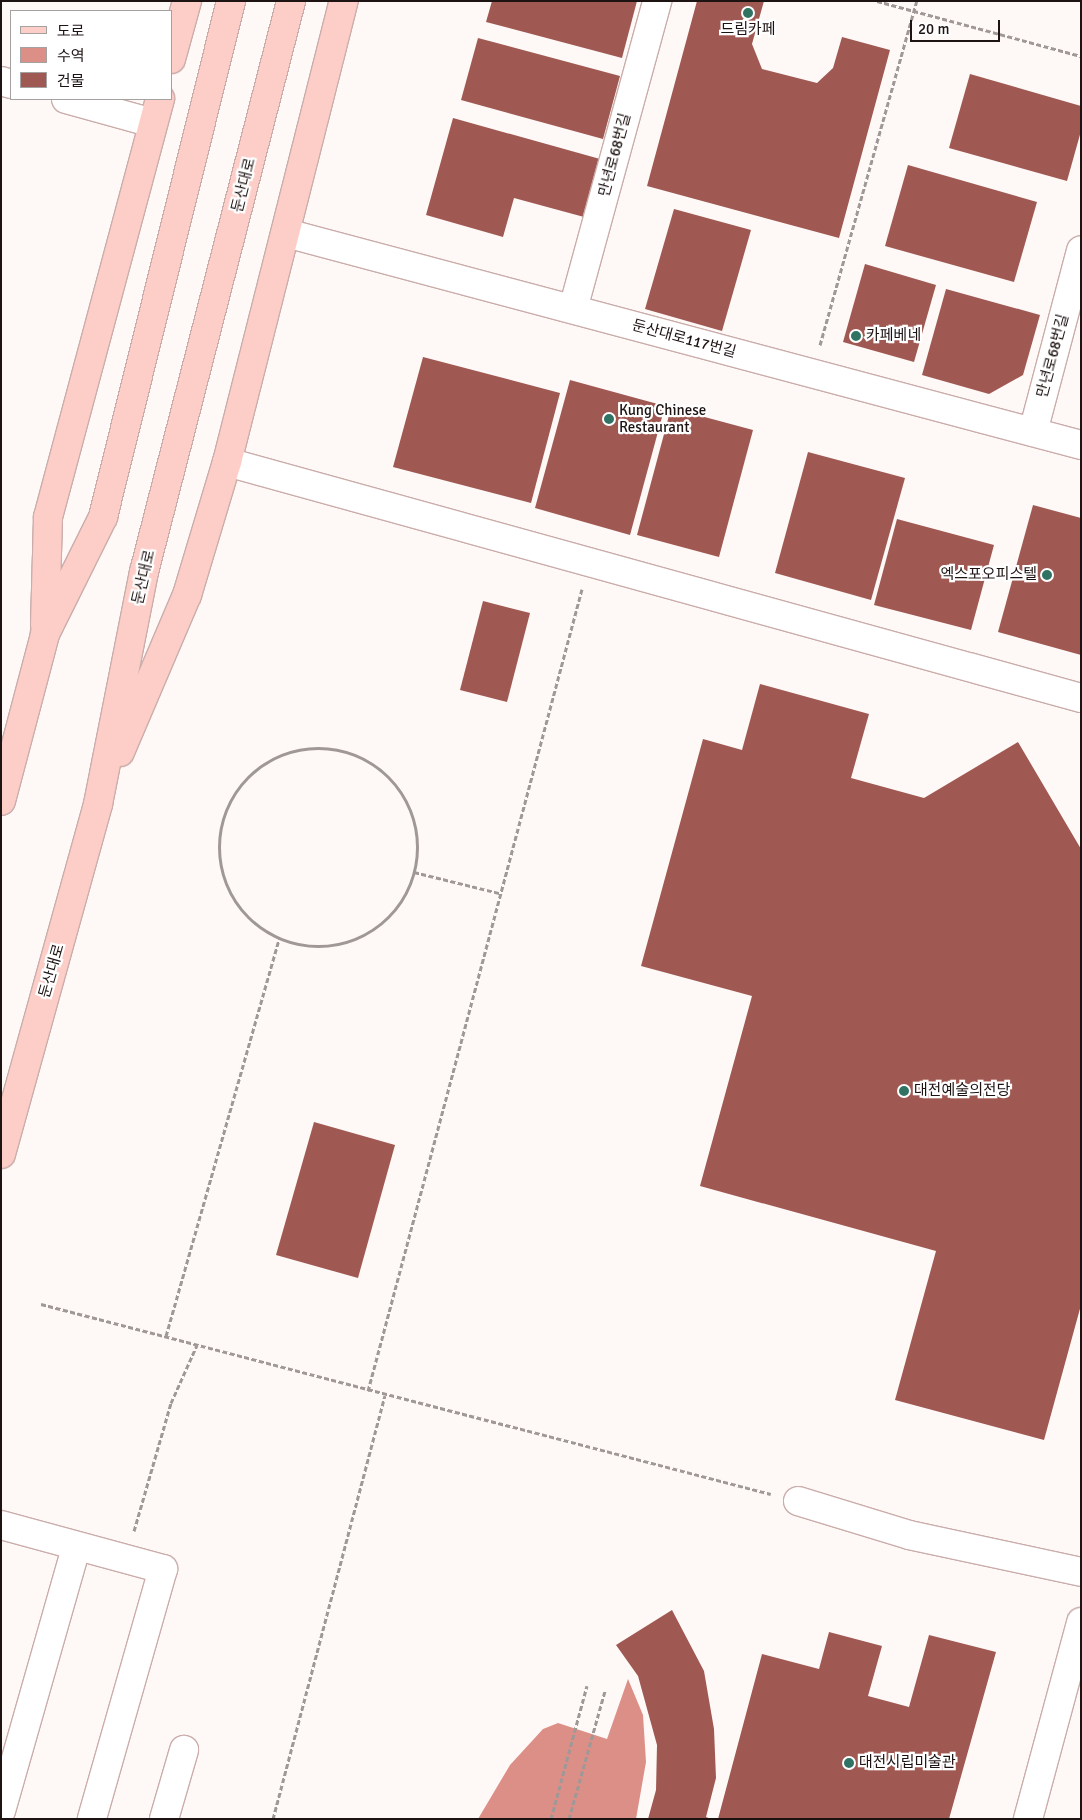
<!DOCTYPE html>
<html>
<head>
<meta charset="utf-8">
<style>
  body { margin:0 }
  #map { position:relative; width:1082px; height:1820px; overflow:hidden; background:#fef8f7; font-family:Signika,"Noto Sans KR",sans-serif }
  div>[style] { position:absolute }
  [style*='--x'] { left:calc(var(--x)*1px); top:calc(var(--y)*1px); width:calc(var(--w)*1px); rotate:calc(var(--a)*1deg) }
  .water>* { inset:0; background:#dc8f87 }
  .building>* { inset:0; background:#a05952 }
  .path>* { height:3px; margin-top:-1.5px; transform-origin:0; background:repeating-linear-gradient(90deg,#a09897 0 5px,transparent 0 7.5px) }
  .path>.ring { margin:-1.5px; padding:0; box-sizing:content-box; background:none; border:3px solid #a09897; border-radius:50% }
  .roads { filter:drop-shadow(1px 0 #caadaa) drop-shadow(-1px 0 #caadaa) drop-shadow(0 1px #caadaa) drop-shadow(0 -1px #caadaa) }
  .minor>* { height:28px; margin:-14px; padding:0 14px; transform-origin:14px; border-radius:14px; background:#fff }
  .major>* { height:28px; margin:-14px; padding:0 14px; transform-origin:14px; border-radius:14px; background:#fdcdc8 }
  .dots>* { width:14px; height:14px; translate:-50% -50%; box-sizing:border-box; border:2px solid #fff; border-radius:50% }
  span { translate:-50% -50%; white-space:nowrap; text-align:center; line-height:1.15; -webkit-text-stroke:4.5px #fff; paint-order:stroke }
  .poi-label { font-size:15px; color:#1d1312 }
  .left { translate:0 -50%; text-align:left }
  .right { translate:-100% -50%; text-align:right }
  .street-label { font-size:15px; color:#1d1312 }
  .frame { position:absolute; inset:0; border:2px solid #1d1312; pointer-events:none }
  .legend { position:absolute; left:10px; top:10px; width:162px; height:90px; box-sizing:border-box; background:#fff; border:1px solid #a5a1a0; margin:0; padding:6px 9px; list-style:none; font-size:15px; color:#1d1312 }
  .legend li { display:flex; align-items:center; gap:10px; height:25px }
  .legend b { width:25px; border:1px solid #a5a1a0 }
  .scale { position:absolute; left:910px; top:20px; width:90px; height:22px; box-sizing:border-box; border:2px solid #1d1312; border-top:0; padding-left:6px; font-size:15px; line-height:18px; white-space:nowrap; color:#1d1312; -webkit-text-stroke:4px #fff; paint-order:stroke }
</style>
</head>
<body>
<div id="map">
  <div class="water">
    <div style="clip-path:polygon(628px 1679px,643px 1715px,646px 1762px,636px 1819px,478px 1819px,510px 1765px,543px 1729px,558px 1723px,607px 1739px)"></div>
  </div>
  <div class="building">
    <div style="clip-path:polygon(492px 1px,637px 1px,622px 58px,486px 22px)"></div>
    <div style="clip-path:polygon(697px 1px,764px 1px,752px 44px,762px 69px,817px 83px,833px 68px,842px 37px,890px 50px,839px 238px,647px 186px)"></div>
    <div style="clip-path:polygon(478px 38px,620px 76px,603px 139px,461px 100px)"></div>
    <div style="clip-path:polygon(970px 74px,1081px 106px,1081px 131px,1067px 181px,949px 148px)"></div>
    <div style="clip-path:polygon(453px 118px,600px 159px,584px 217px,514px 198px,503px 237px,426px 215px)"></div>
    <div style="clip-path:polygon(908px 165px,1037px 202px,1014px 282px,885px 246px)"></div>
    <div style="clip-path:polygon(674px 209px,751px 230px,722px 331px,645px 309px)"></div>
    <div style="clip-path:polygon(865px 264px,936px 285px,914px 362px,843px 342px)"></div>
    <div style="clip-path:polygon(946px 289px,1040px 315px,1023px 375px,989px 394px,922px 375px)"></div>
    <div style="clip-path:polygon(423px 357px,560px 393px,531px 503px,393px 467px)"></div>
    <div style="clip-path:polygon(570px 380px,665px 406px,630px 535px,535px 508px)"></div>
    <div style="clip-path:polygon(671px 408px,753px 430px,719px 557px,637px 535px)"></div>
    <div style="clip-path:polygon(808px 452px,905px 478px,871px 600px,775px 573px)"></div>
    <div style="clip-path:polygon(1033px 505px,1081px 518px,1081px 655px,998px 632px)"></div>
    <div style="clip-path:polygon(897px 519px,994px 545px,971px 630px,874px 605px)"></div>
    <div style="clip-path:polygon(483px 601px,530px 613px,507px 702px,460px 690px)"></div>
    <div style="clip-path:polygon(760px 684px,869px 714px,851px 778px,924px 798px,1018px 742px,1081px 849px,1081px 1305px,1044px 1440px,895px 1400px,936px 1251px,700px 1186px,752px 996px,641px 966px,703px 739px,742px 750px)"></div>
    <div style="clip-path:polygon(314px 1122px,395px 1145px,358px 1278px,276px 1255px)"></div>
    <div style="clip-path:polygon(672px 1610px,704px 1671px,714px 1729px,716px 1778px,706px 1817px,711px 1819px,648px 1819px,656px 1790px,657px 1745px,638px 1676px,616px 1645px)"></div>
    <div style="clip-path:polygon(829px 1632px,882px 1646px,868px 1696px,909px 1707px,929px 1635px,996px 1652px,949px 1819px,718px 1819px,762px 1654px,819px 1669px)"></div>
  </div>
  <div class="path">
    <div style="--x:877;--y:1;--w:211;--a:15.1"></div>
    <div style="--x:820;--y:345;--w:357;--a:-74.3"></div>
    <div class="ring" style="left:219px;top:748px;width:195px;height:195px"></div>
    <div style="--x:414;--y:872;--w:88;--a:13.9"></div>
    <div style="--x:41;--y:1304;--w:754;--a:14.59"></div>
    <div style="--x:166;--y:1336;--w:413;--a:-74.1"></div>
    <div style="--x:368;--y:1391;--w:830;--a:-75.06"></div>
    <div style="--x:134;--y:1531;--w:133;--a:-73.9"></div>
    <div style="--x:171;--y:1403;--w:64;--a:-65.9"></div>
    <div style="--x:273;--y:1819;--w:438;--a:-75.2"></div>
    <div style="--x:551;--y:1819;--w:138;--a:-74.9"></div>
    <div style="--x:569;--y:1819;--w:133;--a:-74.3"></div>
  </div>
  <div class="roads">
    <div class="minor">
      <div style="--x:1;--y:81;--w:10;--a:17"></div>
      <div style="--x:66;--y:99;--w:90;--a:15.4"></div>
      <div style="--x:286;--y:233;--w:823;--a:14.93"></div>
      <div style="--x:573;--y:309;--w:319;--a:-74.7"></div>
      <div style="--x:1033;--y:432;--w:188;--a:-75.2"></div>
      <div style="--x:227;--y:462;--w:886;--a:15.45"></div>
      <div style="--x:798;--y:1501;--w:116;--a:17"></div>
      <div style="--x:909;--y:1535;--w:176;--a:12.1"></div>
      <div style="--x:1;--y:1525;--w:168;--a:15.2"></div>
      <div style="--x:163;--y:1569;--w:260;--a:105.9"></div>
      <div style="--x:1;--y:1811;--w:274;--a:-74.1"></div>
      <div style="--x:164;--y:1819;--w:72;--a:-73.8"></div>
      <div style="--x:1028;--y:1819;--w:204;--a:-74.9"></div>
    </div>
    <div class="major">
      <div style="--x:171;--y:59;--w:60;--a:-74.6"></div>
      <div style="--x:45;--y:625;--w:108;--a:-88.4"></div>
      <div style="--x:48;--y:517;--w:433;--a:-75"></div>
      <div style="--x:120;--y:752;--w:171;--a:-66.9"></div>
      <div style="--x:187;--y:595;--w:139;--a:-73.3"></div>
      <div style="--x:227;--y:462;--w:476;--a:-75.8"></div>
      <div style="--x:1;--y:801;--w:173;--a:-75.2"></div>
      <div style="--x:45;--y:634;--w:131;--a:-63.6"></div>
      <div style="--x:103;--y:517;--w:532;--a:-76.07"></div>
      <div style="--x:1;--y:1154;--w:363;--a:-74.5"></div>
      <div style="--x:98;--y:804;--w:237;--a:-78.8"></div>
      <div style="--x:144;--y:572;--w:590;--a:-75.56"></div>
    </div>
  </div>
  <div class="dots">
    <div style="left:748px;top:13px;background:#307363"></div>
    <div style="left:856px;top:336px;background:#307363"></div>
    <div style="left:609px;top:419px;background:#307363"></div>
    <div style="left:1047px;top:575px;background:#307363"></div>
    <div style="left:904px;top:1091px;background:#307363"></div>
    <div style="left:849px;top:1763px;background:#307363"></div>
  </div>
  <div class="poi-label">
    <span style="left:748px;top:30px">드림카페</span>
    <span class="left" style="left:866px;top:336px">카페베네</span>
    <span class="left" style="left:619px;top:419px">Kung Chinese<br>Restaurant</span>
    <span class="right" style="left:1037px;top:575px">엑스포오피스텔</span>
    <span class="left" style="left:914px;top:1091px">대전예술의전당</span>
    <span class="left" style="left:859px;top:1763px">대전시립미술관</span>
  </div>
  <div class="street-label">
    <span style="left:615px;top:155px;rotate:-75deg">만년로68번길</span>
    <span style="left:244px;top:185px;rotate:-76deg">둔산대로</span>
    <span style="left:684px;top:339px;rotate:15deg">둔산대로117번길</span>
    <span style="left:1053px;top:356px;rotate:-75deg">만년로68번길</span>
    <span style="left:144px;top:577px;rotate:-77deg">둔산대로</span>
    <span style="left:52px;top:971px;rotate:-74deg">둔산대로</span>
  </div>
  <div class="frame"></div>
  <ul class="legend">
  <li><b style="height:6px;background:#fdcdc8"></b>도로</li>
  <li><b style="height:14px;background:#dc8f87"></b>수역</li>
  <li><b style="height:14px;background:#a05952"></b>건물</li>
  </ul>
  <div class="scale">20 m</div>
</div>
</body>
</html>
